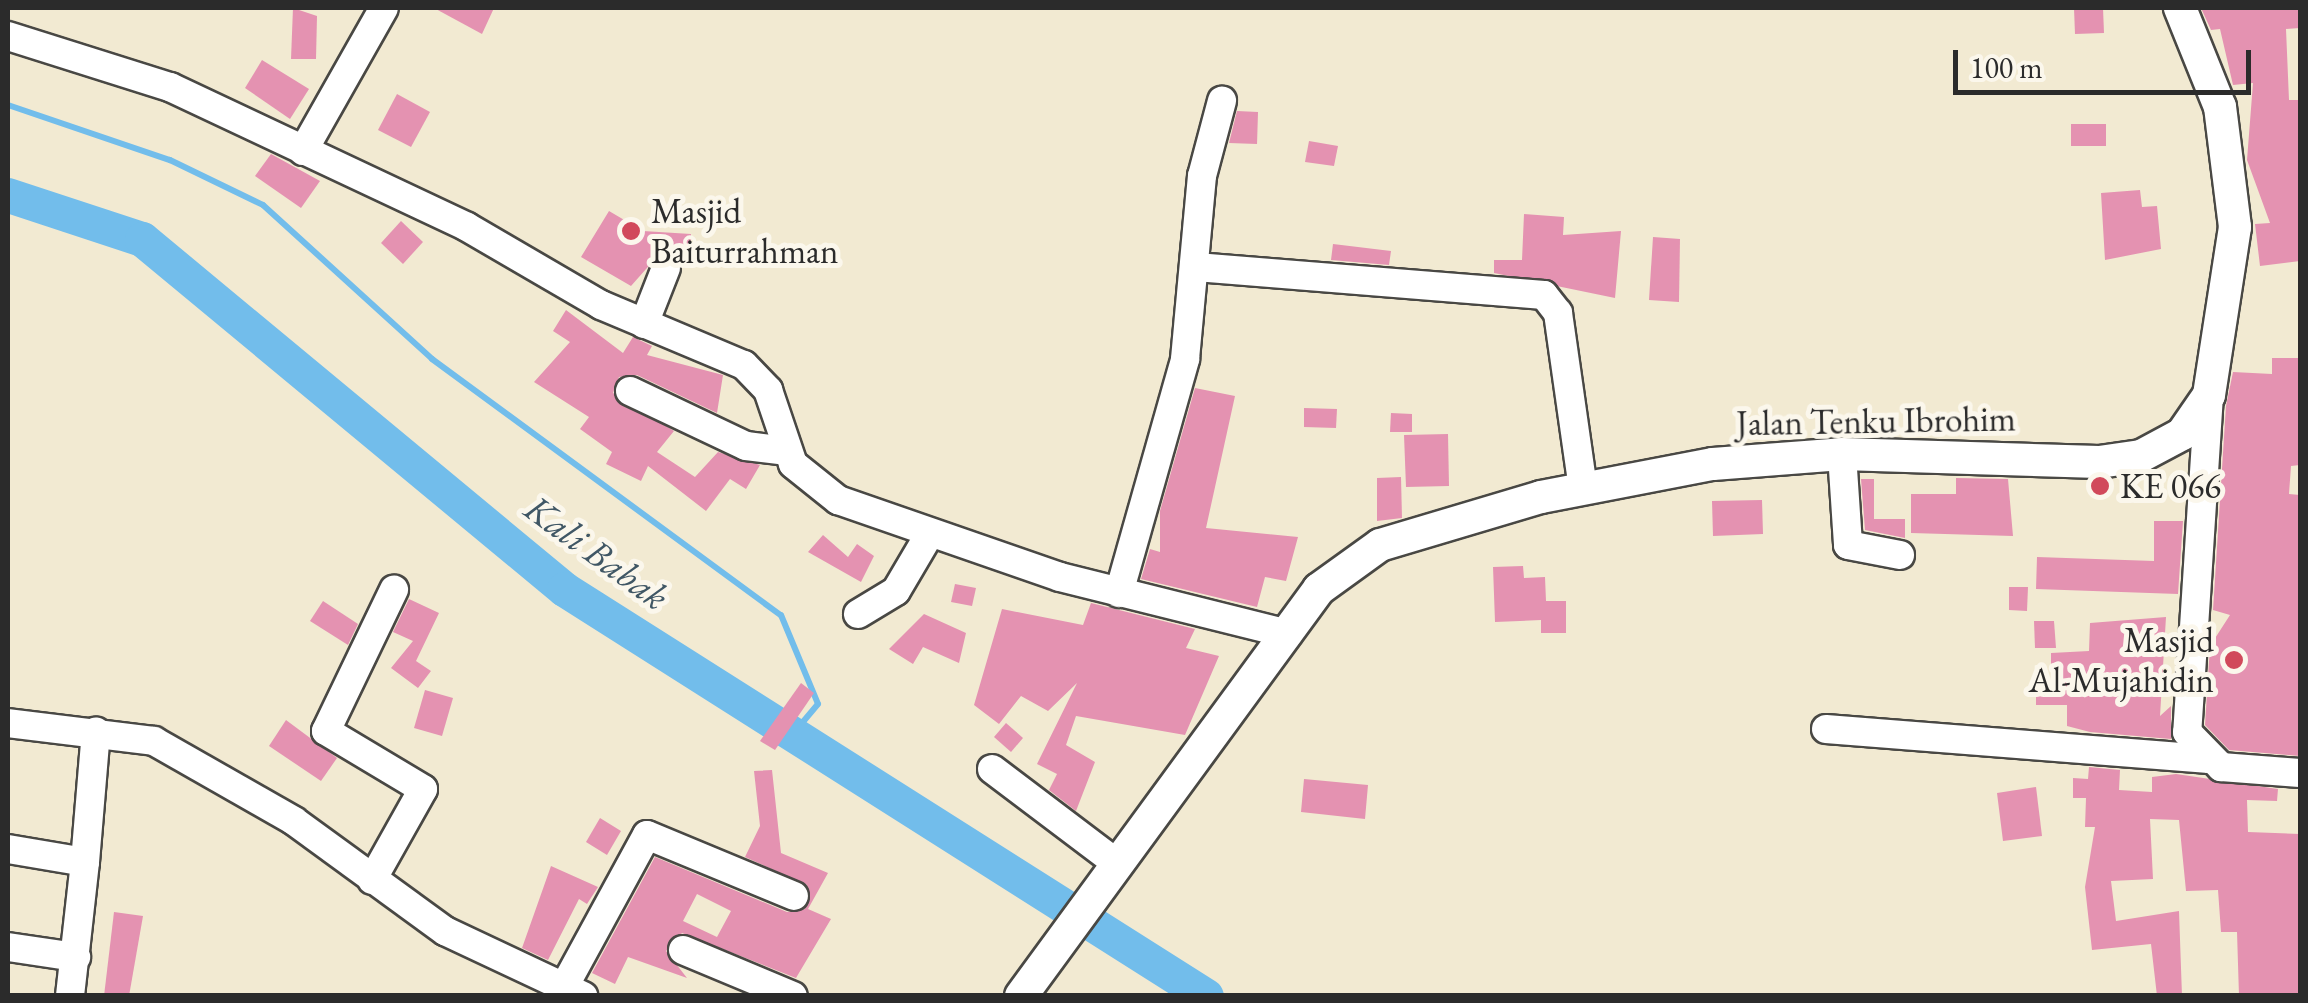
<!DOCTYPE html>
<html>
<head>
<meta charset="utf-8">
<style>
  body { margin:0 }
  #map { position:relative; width:2308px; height:1003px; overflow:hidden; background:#f2ead2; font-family:"EB Garamond",serif }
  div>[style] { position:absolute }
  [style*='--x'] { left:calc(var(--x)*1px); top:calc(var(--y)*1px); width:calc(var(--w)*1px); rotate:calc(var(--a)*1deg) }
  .stream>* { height:6px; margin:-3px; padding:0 3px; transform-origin:3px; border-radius:3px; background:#72bdeb }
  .river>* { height:35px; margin:-17.5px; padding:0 17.5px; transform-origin:17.5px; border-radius:17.5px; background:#72bdeb }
  .building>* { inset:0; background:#e492b1 }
  .roads { filter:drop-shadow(2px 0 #494844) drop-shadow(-2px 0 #494844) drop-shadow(0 2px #494844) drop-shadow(0 -2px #494844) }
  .minor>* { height:28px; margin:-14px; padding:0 14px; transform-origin:14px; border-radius:14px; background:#fff }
  .major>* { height:32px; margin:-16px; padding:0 16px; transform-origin:16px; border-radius:16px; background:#fff }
  .dots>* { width:28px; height:28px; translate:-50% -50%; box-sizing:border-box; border:5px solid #fbf7ec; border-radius:50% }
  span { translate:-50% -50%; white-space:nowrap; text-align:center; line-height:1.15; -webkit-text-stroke:10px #fbf7ec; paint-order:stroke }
  .poi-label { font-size:35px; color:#2b2b2b }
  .left { translate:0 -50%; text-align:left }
  .right { translate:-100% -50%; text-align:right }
  .street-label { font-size:35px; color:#2b2b2b }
  .water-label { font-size:38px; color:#405765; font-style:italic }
  .frame { position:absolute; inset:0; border:10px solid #2b2b2b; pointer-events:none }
  .scale { position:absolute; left:1953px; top:50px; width:298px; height:45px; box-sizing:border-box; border:5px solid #2b2b2b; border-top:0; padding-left:12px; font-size:30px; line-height:35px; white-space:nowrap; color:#2b2b2b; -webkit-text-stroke:8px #fbf7ec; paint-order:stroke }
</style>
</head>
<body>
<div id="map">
  <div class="stream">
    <div style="--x:8;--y:105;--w:171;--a:18.8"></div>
    <div style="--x:170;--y:160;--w:103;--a:25.8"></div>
    <div style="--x:263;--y:205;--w:229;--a:42.3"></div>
    <div style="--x:432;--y:359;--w:433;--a:36.3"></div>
    <div style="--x:781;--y:615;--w:96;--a:67.4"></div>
    <div style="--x:818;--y:704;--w:34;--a:130"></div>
  </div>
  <div class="river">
    <div style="--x:8;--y:195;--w:141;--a:18.2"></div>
    <div style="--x:142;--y:239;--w:548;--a:39.67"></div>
    <div style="--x:564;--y:589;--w:760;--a:32.37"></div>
  </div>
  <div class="building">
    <div style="clip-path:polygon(293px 8px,317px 16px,316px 59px,291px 59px)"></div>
    <div style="clip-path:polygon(434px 8px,494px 8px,482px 34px)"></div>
    <div style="clip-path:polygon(2074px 8px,2103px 8px,2104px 33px,2075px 34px)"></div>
    <div style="clip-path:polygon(2201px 8px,2300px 8px,2300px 28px,2286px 29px,2289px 100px,2300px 100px,2300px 261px,2260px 266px,2255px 224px,2270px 223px,2247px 160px,2253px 83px,2233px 85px,2220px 29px,2211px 30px)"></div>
    <div style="clip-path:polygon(262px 60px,309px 89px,290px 119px,245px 88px)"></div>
    <div style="clip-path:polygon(397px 94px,430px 112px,411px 147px,378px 130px)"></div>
    <div style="clip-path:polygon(1237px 111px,1258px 112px,1257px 144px,1229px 143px)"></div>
    <div style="clip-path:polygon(2071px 124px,2106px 124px,2106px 146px,2071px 146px)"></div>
    <div style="clip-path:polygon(1309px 141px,1338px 146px,1334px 166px,1305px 162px)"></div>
    <div style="clip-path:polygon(271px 154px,320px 181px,301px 208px,255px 176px)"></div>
    <div style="clip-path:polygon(2140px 190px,2142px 207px,2157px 206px,2161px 249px,2105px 260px,2101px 193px)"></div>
    <div style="clip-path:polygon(609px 211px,643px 231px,691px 234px,689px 266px,662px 251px,631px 286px,581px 257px)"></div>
    <div style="clip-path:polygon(1524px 214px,1564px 217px,1563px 235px,1621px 231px,1615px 298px,1494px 273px,1494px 260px,1522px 260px)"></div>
    <div style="clip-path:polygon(401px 221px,423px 242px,403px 264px,381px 243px)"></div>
    <div style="clip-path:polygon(1653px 237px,1680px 239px,1679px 302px,1649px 300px)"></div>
    <div style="clip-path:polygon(1333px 244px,1391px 251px,1389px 265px,1331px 260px)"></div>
    <div style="clip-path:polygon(566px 310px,623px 353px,633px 337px,652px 346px,647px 355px,723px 375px,717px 413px,637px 375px,619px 377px,613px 393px,674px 431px,657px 452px,695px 477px,718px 452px,760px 465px,746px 489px,730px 479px,706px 511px,648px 466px,641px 481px,606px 464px,612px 452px,580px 429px,589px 417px,534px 382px,570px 342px,553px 331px)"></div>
    <div style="clip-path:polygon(2272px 358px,2300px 358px,2300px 465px,2291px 466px,2289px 494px,2300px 495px,2300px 756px,2229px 750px,2205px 725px,2210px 646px,2230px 615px,2213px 610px,2226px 406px,2233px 372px,2272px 374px)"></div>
    <div style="clip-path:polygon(1195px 388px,1235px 396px,1206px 528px,1298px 537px,1286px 581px,1265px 577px,1257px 607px,1141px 579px,1150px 549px,1160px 552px,1160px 511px)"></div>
    <div style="clip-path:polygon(1304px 408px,1337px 409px,1336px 428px,1304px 427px)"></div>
    <div style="clip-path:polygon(1391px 413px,1412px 414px,1412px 432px,1390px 432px)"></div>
    <div style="clip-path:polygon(1448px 434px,1449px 486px,1406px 487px,1404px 435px)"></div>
    <div style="clip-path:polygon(1401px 477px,1402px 518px,1377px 521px,1377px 478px)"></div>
    <div style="clip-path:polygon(1956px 478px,2008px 479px,2013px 536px,1911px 533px,1911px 494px,1956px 494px)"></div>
    <div style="clip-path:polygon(1861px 479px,1874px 479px,1874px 519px,1905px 519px,1905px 538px,1865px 530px)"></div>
    <div style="clip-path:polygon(1762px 500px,1763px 534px,1713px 536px,1712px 501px)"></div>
    <div style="clip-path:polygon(2154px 521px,2183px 521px,2178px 594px,2036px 589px,2037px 557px,2154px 561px)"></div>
    <div style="clip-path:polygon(823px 535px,848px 557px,857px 544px,874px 556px,861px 582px,808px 552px)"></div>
    <div style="clip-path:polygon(1523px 566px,1524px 578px,1545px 577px,1546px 601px,1566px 601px,1566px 633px,1541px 633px,1541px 620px,1495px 622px,1493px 567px)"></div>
    <div style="clip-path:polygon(955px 584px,976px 588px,972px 606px,951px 602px)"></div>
    <div style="clip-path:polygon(2009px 587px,2028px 587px,2027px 611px,2009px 610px)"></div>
    <div style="clip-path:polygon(409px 599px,439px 613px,416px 661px,431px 671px,418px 688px,391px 668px,413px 641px,393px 632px)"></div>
    <div style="clip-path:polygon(323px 601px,358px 624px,348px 645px,310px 621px)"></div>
    <div style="clip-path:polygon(1091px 603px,1195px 629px,1186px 648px,1219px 656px,1185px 735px,1076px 716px,1066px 745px,1095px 762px,1076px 811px,1049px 790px,1057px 774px,1037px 764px,1077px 683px,1048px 711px,1021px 696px,999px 724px,974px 705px,1002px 609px,1083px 625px)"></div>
    <div style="clip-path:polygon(924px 614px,966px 633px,959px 663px,923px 647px,913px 664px,889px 649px)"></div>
    <div style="clip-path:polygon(2166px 617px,2160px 716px,2171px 706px,2171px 739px,2090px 732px,2067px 726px,2067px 705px,2036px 705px,2036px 681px,2051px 681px,2051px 653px,2089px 651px,2090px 623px)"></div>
    <div style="clip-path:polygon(2034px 621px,2054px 621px,2056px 648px,2035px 648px)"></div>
    <div style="clip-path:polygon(801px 683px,814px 693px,775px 750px,760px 741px)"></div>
    <div style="clip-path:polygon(425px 690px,453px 698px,442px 736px,414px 728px)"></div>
    <div style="clip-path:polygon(286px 720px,337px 758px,321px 781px,269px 746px)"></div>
    <div style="clip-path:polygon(1006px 723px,1023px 738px,1011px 752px,994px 737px)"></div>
    <div style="clip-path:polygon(2089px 767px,2120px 770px,2119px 790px,2152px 792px,2152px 777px,2176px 774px,2278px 789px,2277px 801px,2247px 800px,2248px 832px,2300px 834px,2300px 996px,2239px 996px,2237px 932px,2221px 932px,2218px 890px,2186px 891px,2179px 820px,2150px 819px,2153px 879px,2111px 881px,2116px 921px,2179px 911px,2182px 996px,2157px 996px,2151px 944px,2092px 950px,2085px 887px,2095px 827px,2085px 827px,2086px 798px,2073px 798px,2073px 778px,2088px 779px)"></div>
    <div style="clip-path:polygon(evenodd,772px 770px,781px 853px,828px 873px,808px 909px,831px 919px,796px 978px,682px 933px,666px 951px,687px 978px,628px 957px,615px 984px,592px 973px,655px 857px,787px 912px,805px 909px,807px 885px,745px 857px,760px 826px,754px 771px,772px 770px,697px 894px,731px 911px,717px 937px,683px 921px,697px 894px)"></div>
    <div style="clip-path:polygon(1304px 779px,1368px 785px,1365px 819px,1301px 812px)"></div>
    <div style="clip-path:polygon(2036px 787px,2042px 836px,2003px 841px,1997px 793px)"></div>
    <div style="clip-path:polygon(600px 818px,621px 831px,607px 855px,586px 842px)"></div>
    <div style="clip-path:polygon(551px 866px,598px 887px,587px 904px,579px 899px,548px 960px,522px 948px)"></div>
    <div style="clip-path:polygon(114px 912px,143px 916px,129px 996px,104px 996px)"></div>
  </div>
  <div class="roads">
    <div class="minor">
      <div style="--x:8;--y:36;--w:170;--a:17.5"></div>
      <div style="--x:170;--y:87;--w:328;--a:25.2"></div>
      <div style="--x:467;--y:227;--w:155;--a:30.2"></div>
      <div style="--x:601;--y:305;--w:155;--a:22.8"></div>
      <div style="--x:744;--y:365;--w:35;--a:46"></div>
      <div style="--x:768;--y:390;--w:78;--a:71.3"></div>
      <div style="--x:793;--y:464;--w:58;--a:38.7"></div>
      <div style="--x:838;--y:500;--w:235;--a:19.1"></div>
      <div style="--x:1060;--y:577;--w:235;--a:14"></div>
      <div style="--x:303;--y:151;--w:164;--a:-60.5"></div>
      <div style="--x:1196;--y:267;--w:349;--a:4.6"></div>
      <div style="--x:1544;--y:295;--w:23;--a:52"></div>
      <div style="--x:1558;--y:313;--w:177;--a:81.9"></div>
      <div style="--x:644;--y:324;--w:60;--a:-68.6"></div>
      <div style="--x:630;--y:391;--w:128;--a:25.4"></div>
      <div style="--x:746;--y:446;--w:40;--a:7.1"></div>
      <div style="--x:2209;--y:395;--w:338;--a:93.7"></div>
      <div style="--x:2187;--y:732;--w:49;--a:45.8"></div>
      <div style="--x:2221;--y:767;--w:79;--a:4.3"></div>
      <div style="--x:1842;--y:454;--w:91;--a:86.2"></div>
      <div style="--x:1848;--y:545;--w:53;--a:10.9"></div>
      <div style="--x:1119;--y:593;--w:243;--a:-74.2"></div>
      <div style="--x:1185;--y:359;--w:184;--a:-84.7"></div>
      <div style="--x:1202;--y:176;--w:78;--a:-75.1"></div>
      <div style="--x:858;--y:614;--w:44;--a:-31.2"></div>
      <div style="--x:896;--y:591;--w:65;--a:-59.5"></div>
      <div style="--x:8;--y:723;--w:147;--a:7"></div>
      <div style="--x:154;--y:741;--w:161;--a:29.7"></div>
      <div style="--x:294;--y:821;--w:187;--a:36.1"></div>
      <div style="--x:445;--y:931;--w:153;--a:25.2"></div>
      <div style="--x:1826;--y:729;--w:381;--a:4.5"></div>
      <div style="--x:992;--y:769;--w:159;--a:37.1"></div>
      <div style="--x:8;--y:849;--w:78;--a:9.6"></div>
      <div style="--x:85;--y:862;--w:135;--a:96.4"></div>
      <div style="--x:85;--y:862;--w:131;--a:-85.2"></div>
      <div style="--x:372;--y:880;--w:104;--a:-60.7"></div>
      <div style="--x:423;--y:789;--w:113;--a:-149.1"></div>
      <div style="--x:326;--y:731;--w:157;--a:-64.3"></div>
      <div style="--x:8;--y:947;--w:69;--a:8.4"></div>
      <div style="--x:683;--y:950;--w:119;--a:22.7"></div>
      <div style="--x:564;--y:987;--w:173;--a:-61.4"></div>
      <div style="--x:647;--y:835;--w:159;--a:22.5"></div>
    </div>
    <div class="major">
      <div style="--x:1021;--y:996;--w:504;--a:-53.79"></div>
      <div style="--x:1319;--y:589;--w:75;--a:-35.8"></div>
      <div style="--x:1380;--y:545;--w:168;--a:-16.6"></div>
      <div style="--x:1541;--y:497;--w:175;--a:-10.9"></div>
      <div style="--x:1713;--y:464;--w:129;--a:-4.4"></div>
      <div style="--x:1842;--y:454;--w:257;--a:1.8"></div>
      <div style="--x:2099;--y:462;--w:42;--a:-8.1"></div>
      <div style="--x:2141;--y:456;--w:47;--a:-28.2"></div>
      <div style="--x:2182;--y:434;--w:47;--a:-55.3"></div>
      <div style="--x:2209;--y:395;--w:170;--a:-81.2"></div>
      <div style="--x:2235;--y:227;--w:121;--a:-97.1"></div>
      <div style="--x:2220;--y:107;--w:107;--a:-112"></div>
    </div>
  </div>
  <div class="dots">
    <div style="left:631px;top:231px;background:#d1495b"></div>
    <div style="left:2100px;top:486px;background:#d1495b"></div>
    <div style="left:2234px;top:660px;background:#d1495b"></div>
  </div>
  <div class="poi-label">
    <span class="left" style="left:651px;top:231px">Masjid<br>Baiturrahman</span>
    <span class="left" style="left:2120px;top:486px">KE 066</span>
    <span class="right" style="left:2214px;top:660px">Masjid<br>Al-Mujahidin</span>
  </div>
  <div class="street-label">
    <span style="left:1876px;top:421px;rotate:-1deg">Jalan Tenku Ibrohim</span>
  </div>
  <div class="water-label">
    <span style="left:597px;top:552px;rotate:36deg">Kali Babak</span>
  </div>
  <div class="frame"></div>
  <div class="scale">100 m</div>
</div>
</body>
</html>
